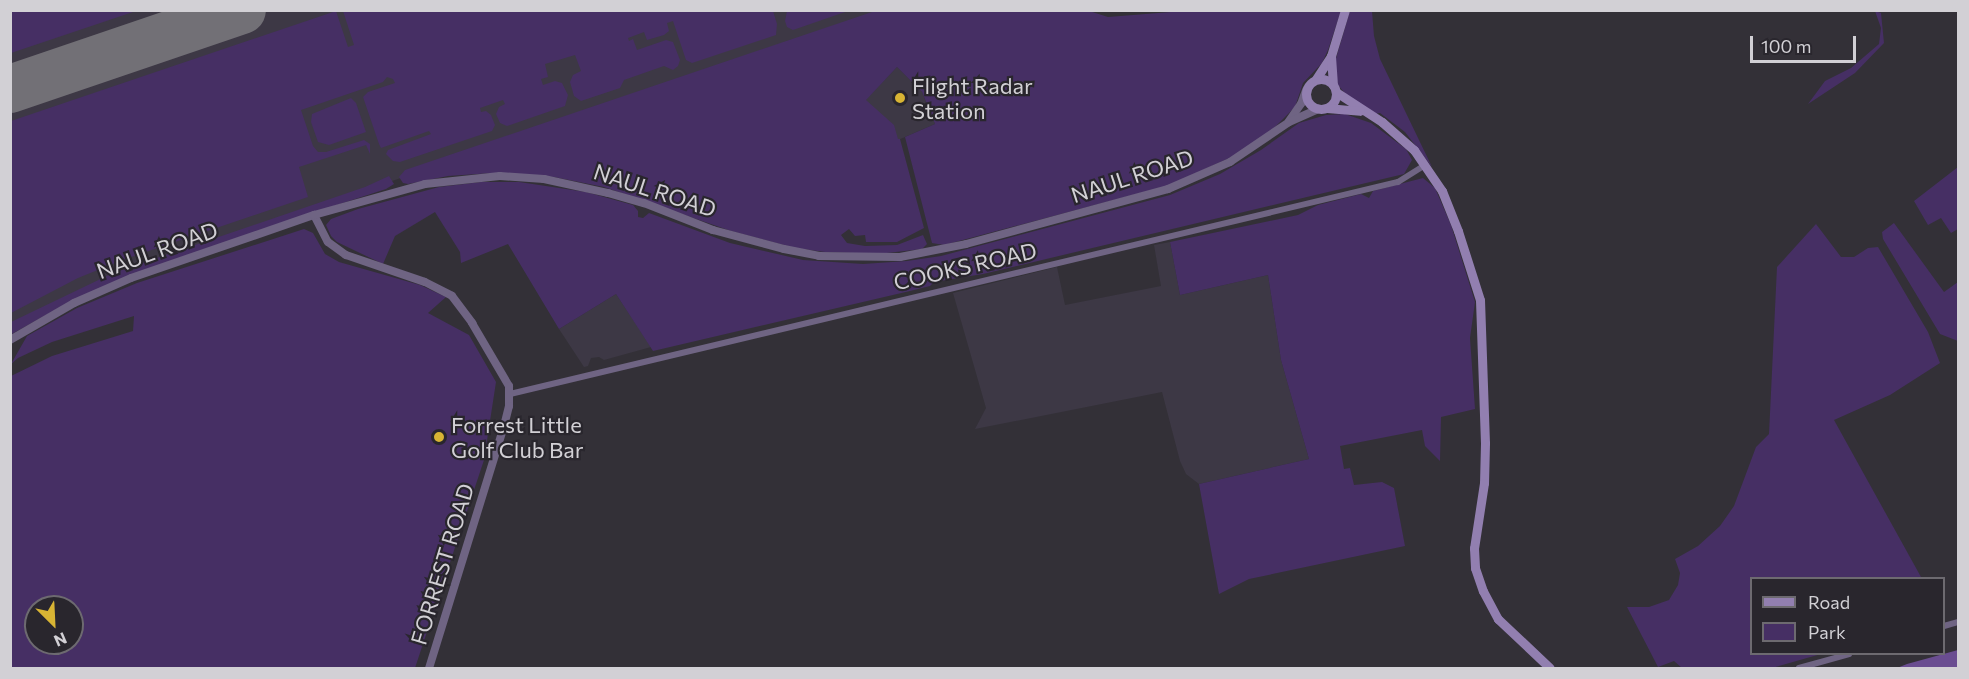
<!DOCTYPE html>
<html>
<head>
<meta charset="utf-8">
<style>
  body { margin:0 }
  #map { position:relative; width:1969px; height:679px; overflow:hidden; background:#333037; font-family:Commissioner,sans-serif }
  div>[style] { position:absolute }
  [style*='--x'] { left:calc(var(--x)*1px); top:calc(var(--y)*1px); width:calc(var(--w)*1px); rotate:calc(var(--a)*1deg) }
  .built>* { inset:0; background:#3d3845 }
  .green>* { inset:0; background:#462f64 }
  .water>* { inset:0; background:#6a4d91 }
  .runway>* { height:48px; margin:-24px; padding:0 24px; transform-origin:24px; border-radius:24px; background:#727076 }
  .minor>* { height:6px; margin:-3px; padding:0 3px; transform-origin:3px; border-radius:3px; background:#6f6483 }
  .tertiary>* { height:8px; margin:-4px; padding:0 4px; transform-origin:4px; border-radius:4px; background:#6f6483 }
  .secondary>* { height:9px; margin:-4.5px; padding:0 4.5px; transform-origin:4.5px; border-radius:4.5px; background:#927fb0 }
  .secondary>.ring { margin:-4.5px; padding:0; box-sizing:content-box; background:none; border:9px solid #927fb0; border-radius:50% }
  .dots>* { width:16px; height:16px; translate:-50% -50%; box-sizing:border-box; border:3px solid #29262d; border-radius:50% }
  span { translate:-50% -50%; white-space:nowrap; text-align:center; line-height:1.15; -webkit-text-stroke:4.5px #29262d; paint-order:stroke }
  .poi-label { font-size:22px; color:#d2d0d5 }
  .left { translate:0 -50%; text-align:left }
  .street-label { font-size:22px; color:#d2d0d5 }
  .frame { position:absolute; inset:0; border:12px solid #d2d0d5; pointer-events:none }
  .legend { position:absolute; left:1750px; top:577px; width:195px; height:78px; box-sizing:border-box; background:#29262d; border:2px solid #6d6a70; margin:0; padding:8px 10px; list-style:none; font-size:18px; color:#d2d0d5 }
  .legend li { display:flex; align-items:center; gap:12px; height:30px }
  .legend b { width:30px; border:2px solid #6d6a70 }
  .north { position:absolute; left:24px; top:595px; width:60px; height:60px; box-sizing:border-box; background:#29262d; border:2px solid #6d6a70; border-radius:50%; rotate:156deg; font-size:16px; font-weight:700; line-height:24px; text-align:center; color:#d2d0d5 }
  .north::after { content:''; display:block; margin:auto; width:21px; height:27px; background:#d8b434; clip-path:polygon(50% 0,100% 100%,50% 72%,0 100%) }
  .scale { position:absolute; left:1750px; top:36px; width:106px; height:27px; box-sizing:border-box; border:3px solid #d2d0d5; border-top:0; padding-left:8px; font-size:18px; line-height:21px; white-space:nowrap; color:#d2d0d5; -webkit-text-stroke:4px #29262d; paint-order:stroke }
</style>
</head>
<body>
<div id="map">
  <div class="built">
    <div style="clip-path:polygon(11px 11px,899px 11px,365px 190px,11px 327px)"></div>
    <div style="clip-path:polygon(897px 67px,922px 92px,935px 124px,898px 140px,865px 100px)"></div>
    <div style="clip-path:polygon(1170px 242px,1180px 295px,1268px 275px,1281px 360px,1309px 459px,1199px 484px,1186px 474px,1180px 461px,1162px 392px,975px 429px,986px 408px,953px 293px,1057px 267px,1065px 305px,1161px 286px,1154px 245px)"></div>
    <div style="clip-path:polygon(616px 294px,651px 347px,604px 360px,599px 357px,591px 358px,588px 366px,584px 367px,559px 329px)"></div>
  </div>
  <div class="green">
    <div style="clip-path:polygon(11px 10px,136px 10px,136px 11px,11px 53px)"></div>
    <div style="clip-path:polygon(1086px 10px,1108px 17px,1196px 10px,1341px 11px,1328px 50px,1322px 63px,1303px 83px,1295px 107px,1272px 130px,1236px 155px,1170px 185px,944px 245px,932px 243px,905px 137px,935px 124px,922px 92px,897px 67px,866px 100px,894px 125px,898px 139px,900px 139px,924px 228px,897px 242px,866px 242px,865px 235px,855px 236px,849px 229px,841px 235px,847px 243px,865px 246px,897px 245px,923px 235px,927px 244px,922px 249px,878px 254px,825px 252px,795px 248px,731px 231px,604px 187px,554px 177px,492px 173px,448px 176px,408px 184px,403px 183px,399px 177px,405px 170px,875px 11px)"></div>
    <div style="clip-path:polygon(773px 11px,777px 24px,776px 35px,692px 63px,686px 60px,673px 21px,667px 23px,669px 31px,664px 35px,647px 40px,644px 32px,628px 38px,629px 41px,633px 39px,637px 50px,666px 40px,673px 42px,680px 60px,678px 66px,673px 70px,664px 66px,624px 80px,620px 88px,581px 101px,574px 96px,570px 82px,573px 75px,581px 71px,575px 55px,545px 64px,548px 77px,541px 79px,543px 85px,555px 81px,562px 83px,568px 95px,565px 106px,507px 126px,500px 123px,496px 114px,499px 107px,505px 104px,503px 100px,480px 108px,481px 112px,486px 111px,491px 115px,495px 125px,492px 131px,400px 162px,393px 161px,386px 154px,388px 150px,431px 134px,429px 131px,381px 148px,379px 144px,363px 97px,368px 92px,395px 83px,393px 79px,387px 77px,383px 82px,301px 110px,313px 146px,318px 152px,326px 152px,364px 140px,370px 144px,370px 154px,366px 145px,299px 167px,308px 197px,125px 259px,78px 278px,11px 313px,11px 121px,336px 11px,348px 47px,354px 45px,343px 11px)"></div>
    <div style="clip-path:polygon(787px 11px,787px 10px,848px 11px,793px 30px,787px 27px,785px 21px)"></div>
    <div style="clip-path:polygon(1350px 11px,1372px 11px,1374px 36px,1380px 59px,1432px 167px,1405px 132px,1380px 113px,1375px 114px,1348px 97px,1338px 85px,1334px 65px)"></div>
    <div style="clip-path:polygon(1875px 11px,1881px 13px,1884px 43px,1855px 73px,1808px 104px,1825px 81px,1851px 68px,1879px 44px,1881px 28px)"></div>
    <div style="clip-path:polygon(351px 98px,356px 103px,366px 132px,329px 145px,318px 142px,311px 122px,312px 114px)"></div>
    <div style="clip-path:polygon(1345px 114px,1371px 123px,1406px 149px,1412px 160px,1404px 174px,983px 274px,934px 282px,930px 286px,910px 291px,653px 351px,616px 294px,559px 329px,508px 244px,461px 263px,460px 252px,435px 212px,395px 236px,383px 264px,337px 242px,331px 236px,326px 225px,331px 219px,358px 209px,439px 187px,481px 182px,519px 182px,586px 192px,633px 205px,638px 211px,638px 217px,643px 218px,649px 213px,730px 243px,803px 260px,863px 264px,907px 261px,941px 256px,1170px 195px,1220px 174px,1261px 150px,1299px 123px,1326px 115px)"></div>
    <div style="clip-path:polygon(1958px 167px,1958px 229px,1951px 233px,1941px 218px,1928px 225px,1914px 201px)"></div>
    <div style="clip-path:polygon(389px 176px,394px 184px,386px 189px,248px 234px,71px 301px,10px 335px,11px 322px,113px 273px,365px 187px)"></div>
    <div style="clip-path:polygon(1423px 178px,1435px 188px,1451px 225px,1475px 302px,1470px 338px,1475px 409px,1441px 417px,1440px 461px,1425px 446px,1422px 430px,1340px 446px,1344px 469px,1350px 468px,1354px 485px,1382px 482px,1394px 488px,1405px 546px,1249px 579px,1219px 594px,1199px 484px,1309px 459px,1281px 360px,1268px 275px,1180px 295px,1170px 242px,1298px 215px,1318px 205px,1361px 194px,1369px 198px,1373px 191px)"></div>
    <div style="clip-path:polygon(1894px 223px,1944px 292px,1958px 282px,1958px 341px,1940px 334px,1883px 239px,1882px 232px)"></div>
    <div style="clip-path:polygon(1816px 224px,1841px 257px,1854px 257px,1868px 248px,1878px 247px,1928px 332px,1940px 363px,1890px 395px,1834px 420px,1921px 577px,1752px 578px,1752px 654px,1821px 654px,1772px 668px,1682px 668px,1674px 661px,1658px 667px,1627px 607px,1649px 607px,1669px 600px,1678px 585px,1680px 573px,1675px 559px,1698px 546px,1720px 526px,1734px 506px,1756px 447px,1769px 434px,1777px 267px)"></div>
    <div style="clip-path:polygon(evenodd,304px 229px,313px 233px,325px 254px,339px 262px,420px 285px,446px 297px,428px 313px,469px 335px,496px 382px,484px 460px,415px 668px,11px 668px,11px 376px,52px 356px,133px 331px,134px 316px,52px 342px,18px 358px,11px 364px,27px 336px,77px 308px,137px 283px,304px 229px,36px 607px,72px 607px,72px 643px,36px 643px,36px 607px)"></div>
  </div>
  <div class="water">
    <div style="clip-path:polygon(1958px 650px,1958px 668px,1897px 668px,1907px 664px)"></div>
  </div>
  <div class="runway">
    <div style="--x:10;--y:89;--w:245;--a:-18.8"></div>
  </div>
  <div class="minor">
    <div style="--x:510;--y:394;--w:913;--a:-13.43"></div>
    <div style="--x:1398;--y:182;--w:32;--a:-32"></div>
    <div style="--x:1944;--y:626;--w:15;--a:-16"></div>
    <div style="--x:1799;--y:668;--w:52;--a:-15.6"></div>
  </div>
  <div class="tertiary">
    <div style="--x:1289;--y:121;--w:21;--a:-55"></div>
    <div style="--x:1301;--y:104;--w:15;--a:-70"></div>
    <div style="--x:314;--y:215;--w:30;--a:63"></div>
    <div style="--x:328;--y:242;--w:22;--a:36"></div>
    <div style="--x:346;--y:255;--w:83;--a:18.9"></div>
    <div style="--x:425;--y:282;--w:30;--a:27"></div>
    <div style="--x:452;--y:296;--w:34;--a:53"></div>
    <div style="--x:472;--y:323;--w:73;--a:59.6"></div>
    <div style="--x:509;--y:386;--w:20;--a:90"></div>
    <div style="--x:509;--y:406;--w:21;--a:104"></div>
    <div style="--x:504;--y:426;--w:253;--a:107.2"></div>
    <div style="--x:10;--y:340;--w:74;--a:-30"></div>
    <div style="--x:74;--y:303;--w:62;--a:-23.7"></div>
    <div style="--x:131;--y:278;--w:194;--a:-19"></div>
    <div style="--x:314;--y:215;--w:115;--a:-15.6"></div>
    <div style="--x:425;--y:184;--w:75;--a:-6.1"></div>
    <div style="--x:500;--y:176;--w:44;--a:3.9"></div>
    <div style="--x:544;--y:179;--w:66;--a:12.3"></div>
    <div style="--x:608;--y:193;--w:37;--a:16"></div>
    <div style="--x:644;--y:203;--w:74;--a:21.4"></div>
    <div style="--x:713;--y:230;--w:73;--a:15"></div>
    <div style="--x:784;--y:249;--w:36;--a:11"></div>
    <div style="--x:819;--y:256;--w:81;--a:0.7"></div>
    <div style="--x:900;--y:257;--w:67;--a:-11.1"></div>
    <div style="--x:966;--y:244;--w:209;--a:-15.2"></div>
    <div style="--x:1168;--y:189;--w:68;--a:-23.5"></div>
    <div style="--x:1230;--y:162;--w:71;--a:-34.1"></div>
    <div style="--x:1289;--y:122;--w:32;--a:-24"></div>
  </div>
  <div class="secondary">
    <div class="ring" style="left:1306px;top:79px;width:21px;height:21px"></div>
    <div style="--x:1316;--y:79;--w:27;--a:-57"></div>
    <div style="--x:1333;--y:85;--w:29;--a:-94"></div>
    <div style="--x:1331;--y:56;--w:48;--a:-73.1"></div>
    <div style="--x:1336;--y:92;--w:55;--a:33.1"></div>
    <div style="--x:1382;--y:122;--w:43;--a:41.2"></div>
    <div style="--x:1414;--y:150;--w:50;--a:55.7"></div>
    <div style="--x:1442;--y:191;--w:43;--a:68.2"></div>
    <div style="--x:1458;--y:231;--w:72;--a:72.3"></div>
    <div style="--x:1480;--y:300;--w:143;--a:88"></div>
    <div style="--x:1485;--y:443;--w:40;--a:91.4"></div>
    <div style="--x:1484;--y:483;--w:66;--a:98.7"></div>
    <div style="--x:1474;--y:548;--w:20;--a:87"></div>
    <div style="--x:1475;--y:568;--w:24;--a:71"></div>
    <div style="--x:1483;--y:591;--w:32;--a:62"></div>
    <div style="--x:1498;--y:619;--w:71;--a:43.3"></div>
    <div style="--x:1327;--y:108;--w:33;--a:5"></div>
  </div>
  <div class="dots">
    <div style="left:900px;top:98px;background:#d8b434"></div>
    <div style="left:439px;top:437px;background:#d8b434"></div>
  </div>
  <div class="poi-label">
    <span class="left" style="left:912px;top:98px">Flight Radar<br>Station</span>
    <span class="left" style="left:451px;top:437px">Forrest Little<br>Golf Club Bar</span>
  </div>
  <div class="street-label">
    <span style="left:1132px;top:176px;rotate:-18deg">NAUL ROAD</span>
    <span style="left:655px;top:190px;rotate:18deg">NAUL ROAD</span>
    <span style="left:157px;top:250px;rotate:-20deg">NAUL ROAD</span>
    <span style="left:965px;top:266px;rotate:-13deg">COOKS ROAD</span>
    <span style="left:442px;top:564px;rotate:-73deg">FORREST ROAD</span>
  </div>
  <div class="frame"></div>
  <ul class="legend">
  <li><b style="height:8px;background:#927fb0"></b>Road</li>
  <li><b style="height:16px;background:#462f64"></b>Park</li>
  </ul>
  <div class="north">N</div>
  <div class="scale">100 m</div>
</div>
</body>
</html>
